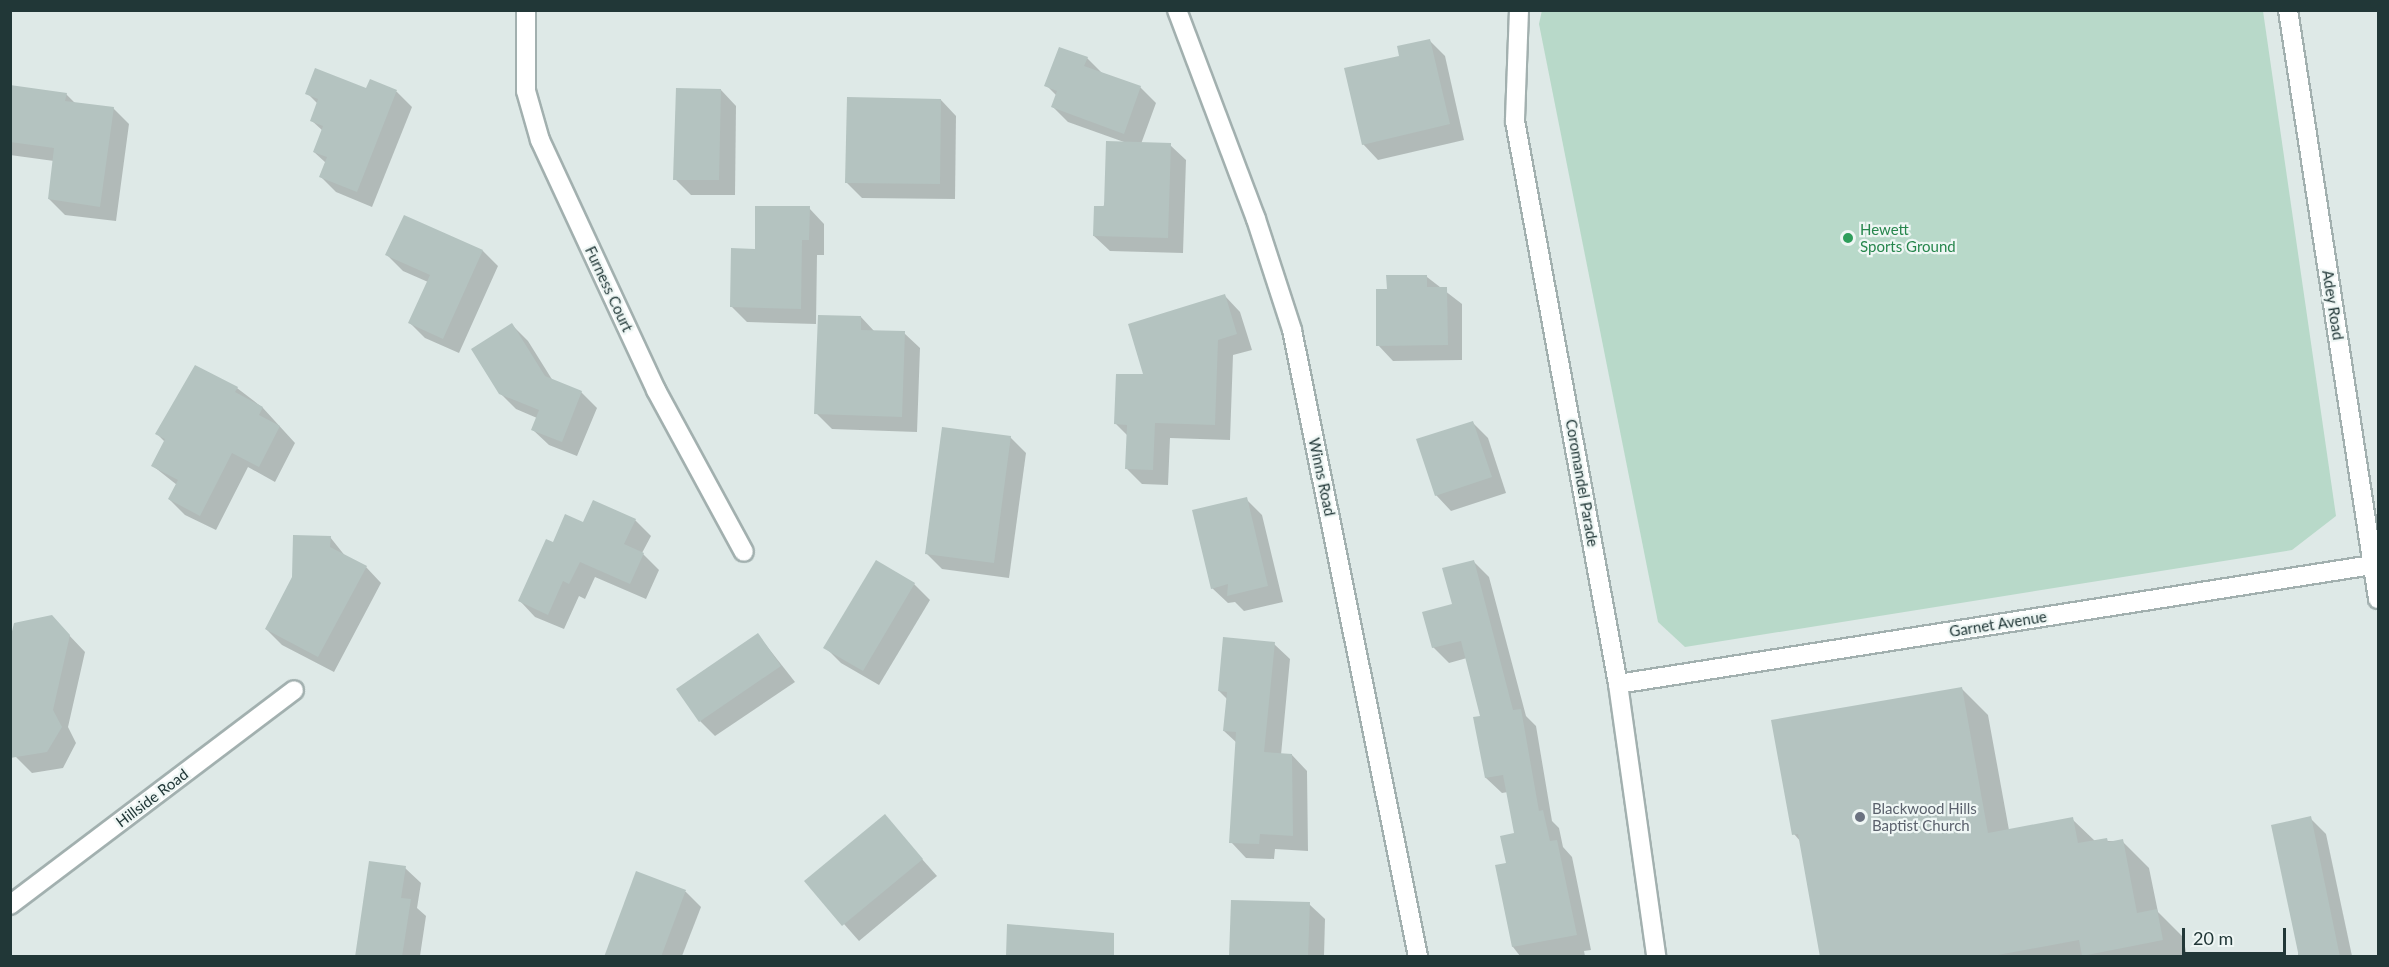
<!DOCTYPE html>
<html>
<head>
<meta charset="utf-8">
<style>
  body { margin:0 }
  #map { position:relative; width:2389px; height:967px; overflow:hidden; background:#dee9e7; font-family:Lato,sans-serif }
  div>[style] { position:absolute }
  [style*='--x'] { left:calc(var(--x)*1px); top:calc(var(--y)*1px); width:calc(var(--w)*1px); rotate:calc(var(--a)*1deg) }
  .green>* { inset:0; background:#b8d9c9 }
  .shadow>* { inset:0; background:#0003 }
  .building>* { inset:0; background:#b4c3c0 }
  .roads { filter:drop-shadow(2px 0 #a2b0af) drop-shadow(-2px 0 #a2b0af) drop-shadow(0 2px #a2b0af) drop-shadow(0 -2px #a2b0af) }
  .minor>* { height:18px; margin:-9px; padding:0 9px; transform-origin:9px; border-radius:9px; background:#fff }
  .dots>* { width:16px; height:16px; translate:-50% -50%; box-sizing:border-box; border:3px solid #eef6f4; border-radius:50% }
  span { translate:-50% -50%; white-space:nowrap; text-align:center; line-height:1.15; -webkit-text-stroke:4.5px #eef6f4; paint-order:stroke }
  .leisure-label { font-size:15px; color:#27864d }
  .left { translate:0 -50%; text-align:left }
  .street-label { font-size:15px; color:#213737 }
  .worship-label { font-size:15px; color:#5b616d }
  .frame { position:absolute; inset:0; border:12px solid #213737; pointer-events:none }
  .scale { position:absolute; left:2182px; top:928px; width:104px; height:27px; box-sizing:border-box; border:3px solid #213737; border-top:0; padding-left:8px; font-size:18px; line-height:21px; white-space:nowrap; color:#213737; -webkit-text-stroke:4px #eef6f4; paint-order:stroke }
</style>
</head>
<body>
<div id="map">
  <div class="green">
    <div style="clip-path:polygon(1542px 10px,2263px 11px,2336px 516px,2292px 550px,1685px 647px,1658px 622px,1539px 24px)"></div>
  </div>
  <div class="shadow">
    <div style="clip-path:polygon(1429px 40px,1445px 56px,1464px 140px,1378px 160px,1363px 144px,1401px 57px)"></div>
    <div style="clip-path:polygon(1087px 58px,1103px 74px,1140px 87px,1156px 103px,1141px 144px,1170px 145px,1186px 160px,1183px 253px,1110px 251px,1094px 236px,1124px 142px,1068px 122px,1053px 107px,1057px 96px,1046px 85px)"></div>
    <div style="clip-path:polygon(371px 81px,397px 92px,412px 107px,372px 207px,336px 192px,320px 176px,326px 163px,314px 152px,323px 131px,311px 120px,318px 104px,307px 93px,367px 90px)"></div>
    <div style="clip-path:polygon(10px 87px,66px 94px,75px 103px,113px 108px,129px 124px,116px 221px,65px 215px,49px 199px,54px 161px,10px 155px)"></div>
    <div style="clip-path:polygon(721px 90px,736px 106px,735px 195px,691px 195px,675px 179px)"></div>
    <div style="clip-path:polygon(941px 100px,956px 116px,955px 199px,862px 198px,846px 182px)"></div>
    <div style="clip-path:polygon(809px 208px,824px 224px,824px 255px,817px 255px,816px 324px,747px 322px,732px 307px,756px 250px)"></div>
    <div style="clip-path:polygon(483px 251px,498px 266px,459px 353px,425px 338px,410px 323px,428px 282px,403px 271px,387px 255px)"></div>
    <div style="clip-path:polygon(1427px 277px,1462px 304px,1462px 360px,1393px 361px,1378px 345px,1388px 290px)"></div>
    <div style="clip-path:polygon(1225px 296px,1240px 312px,1252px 350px,1233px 355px,1230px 440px,1170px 438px,1168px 485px,1142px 484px,1127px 469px,1128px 436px,1116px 424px)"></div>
    <div style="clip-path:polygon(861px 317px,875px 332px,904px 333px,920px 348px,917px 432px,832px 429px,816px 413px)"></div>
    <div style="clip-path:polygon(512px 325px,528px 341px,553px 381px,581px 392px,597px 408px,577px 456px,549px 445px,533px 430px,537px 418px,516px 409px,500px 393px)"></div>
    <div style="clip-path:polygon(237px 388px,263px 408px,295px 443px,275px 482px,248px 467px,216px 530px,185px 515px,169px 499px,177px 485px,153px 466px,165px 442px,157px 434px)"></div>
    <div style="clip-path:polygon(1472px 422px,1488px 438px,1506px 493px,1451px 511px,1436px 495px)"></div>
    <div style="clip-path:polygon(1010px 437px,1026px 453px,1009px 578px,942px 569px,927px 554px)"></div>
    <div style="clip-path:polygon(1246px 499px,1262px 515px,1283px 602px,1244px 611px,1235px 602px,1228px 603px,1212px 588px)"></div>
    <div style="clip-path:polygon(635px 520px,651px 536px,642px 553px,659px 570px,646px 599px,595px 577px,585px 599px,579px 596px,564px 629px,535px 617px,520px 601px,554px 544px,584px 524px)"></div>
    <div style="clip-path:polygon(330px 537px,346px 557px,366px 567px,381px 583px,334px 672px,282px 645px,266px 629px)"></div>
    <div style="clip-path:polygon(1473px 561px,1489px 577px,1526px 716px,1536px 726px,1552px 821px,1559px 828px,1563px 847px,1572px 857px,1591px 950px,1584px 951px,1585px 956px,1520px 956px,1513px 947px,1508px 864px,1516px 834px,1508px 792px,1502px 793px,1486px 778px,1482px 717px,1467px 658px,1449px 663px,1433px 647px)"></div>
    <div style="clip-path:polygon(914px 584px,930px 600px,879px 685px,841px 663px,825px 647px)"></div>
    <div style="clip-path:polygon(67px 633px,85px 652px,68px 727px,76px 743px,63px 768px,32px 773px,16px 757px)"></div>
    <div style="clip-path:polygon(758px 635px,795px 682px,715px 736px,700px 721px)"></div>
    <div style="clip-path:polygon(1274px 644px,1290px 659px,1281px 755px,1292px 755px,1307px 771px,1308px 851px,1275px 849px,1274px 859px,1246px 858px,1231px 842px,1237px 743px,1224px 731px,1227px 699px,1219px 691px)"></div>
    <div style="clip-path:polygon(1961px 688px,1988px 715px,2009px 830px,2072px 819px,2095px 841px,2122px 841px,2149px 868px,2158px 912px,2183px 937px,2187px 956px,1822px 956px,1801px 842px,1794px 834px)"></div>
    <div style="clip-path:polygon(884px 816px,937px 876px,859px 941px,806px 881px)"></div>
    <div style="clip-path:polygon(2310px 818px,2326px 834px,2352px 956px,2298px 956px)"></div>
    <div style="clip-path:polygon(405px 868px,421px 883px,417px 908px,426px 916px,420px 956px,357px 956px)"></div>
    <div style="clip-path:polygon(637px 873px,686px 892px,701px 907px,682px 956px,606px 956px)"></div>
    <div style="clip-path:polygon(1309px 904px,1325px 919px,1324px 956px,1230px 956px)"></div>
  </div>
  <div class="building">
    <div style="clip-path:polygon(1430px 39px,1450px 124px,1362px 145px,1344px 68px,1399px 56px,1397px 46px)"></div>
    <div style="clip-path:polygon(1059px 47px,1088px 57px,1084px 66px,1141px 86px,1124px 134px,1051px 107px,1057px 91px,1044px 86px)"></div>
    <div style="clip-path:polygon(315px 68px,366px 88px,370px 79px,397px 90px,357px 192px,319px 177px,327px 157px,313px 152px,323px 126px,310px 121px,318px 99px,305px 94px)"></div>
    <div style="clip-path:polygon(10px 85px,67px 93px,65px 101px,114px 107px,100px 207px,48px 199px,54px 148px,10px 142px)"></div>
    <div style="clip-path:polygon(676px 88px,721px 89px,719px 180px,673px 180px)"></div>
    <div style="clip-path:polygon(847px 97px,941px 99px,940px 184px,845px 183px)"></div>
    <div style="clip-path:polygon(1106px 141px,1171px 143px,1168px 238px,1093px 236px,1094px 206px,1104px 206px)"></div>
    <div style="clip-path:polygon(755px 206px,810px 206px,809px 240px,802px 240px,801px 309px,730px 307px,731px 248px,755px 249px)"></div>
    <div style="clip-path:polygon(404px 215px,483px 250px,443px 339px,408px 323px,430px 275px,385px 255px)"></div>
    <div style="clip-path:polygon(1386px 275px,1427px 275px,1427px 287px,1447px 287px,1448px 345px,1376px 346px,1376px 289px,1387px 289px)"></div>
    <div style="clip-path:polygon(1225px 294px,1237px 334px,1218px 340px,1215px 425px,1155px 423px,1153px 470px,1125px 469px,1127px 425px,1114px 424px,1116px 374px,1143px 374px,1128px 324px)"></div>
    <div style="clip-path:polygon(818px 315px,861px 316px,861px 330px,905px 331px,902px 417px,814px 414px)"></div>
    <div style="clip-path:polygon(512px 323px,545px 376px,582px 391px,562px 442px,531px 430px,539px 410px,499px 394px,471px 349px)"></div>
    <div style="clip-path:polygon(195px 365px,238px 387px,235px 392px,263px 407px,259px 415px,280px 426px,259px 467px,232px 453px,200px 516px,168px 499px,178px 480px,151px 466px,165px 439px,155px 434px)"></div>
    <div style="clip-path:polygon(1473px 421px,1492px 477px,1435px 496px,1416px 439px)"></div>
    <div style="clip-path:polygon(942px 427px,1011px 436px,994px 563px,925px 554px)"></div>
    <div style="clip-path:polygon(1247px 497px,1268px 586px,1227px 596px,1228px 584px,1211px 589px,1192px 510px)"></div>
    <div style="clip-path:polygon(593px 500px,636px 519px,624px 544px,644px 553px,630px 584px,580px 562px,569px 584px,563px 581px,548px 615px,518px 601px,546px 539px,553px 542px,565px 514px,583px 522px)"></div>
    <div style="clip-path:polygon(293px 535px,331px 536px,330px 547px,367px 566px,318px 657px,265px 629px,292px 577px)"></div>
    <div style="clip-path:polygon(876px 560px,915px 583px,863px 671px,823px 648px)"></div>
    <div style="clip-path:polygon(1474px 560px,1513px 710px,1521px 709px,1539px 811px,1543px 810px,1550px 841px,1557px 840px,1577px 935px,1512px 947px,1495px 865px,1506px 863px,1500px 836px,1514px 833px,1503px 775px,1485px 778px,1473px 717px,1480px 716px,1461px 641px,1432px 648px,1422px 612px,1452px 604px,1442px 568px)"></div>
    <div style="clip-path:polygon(52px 615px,70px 635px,53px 710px,62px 727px,47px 752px,10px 758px,10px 640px,14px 623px)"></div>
    <div style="clip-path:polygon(758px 633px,781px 666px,699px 722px,676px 689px)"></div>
    <div style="clip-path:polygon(1223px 637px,1275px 642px,1264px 752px,1292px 754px,1293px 836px,1260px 834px,1259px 844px,1229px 843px,1236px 732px,1223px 731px,1227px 692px,1218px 691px)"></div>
    <div style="clip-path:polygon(1962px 687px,1988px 833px,2073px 817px,2078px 843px,2107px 838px,2108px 842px,2123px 839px,2137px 913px,2157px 909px,2163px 940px,2082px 956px,2079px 940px,1987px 957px,1820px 957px,1798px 834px,1792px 835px,1771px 720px)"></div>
    <div style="clip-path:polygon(885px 814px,923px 859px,842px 926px,804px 881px)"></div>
    <div style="clip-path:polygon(2311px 816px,2340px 957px,2299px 957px,2271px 825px)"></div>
    <div style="clip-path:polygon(369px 861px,406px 866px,401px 898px,411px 899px,402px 957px,355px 957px)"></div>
    <div style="clip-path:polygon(636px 871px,686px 890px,661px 957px,604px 957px)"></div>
    <div style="clip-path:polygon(1231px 900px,1310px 902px,1308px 957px,1229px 957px)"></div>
    <div style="clip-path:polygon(1007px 924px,1114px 933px,1114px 957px,1006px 957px)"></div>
  </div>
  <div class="roads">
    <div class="minor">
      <div style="--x:526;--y:10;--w:81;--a:90"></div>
      <div style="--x:526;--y:91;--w:51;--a:74.1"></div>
      <div style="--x:540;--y:140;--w:276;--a:65.1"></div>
      <div style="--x:656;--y:390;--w:184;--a:61.5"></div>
      <div style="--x:1177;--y:10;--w:223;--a:69.3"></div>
      <div style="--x:1256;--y:219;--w:117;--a:72"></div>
      <div style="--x:1292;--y:330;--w:639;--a:78.62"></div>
      <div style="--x:1519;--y:10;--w:111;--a:92.1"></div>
      <div style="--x:1515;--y:121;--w:572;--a:79.63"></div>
      <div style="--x:1618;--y:684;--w:275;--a:82"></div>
      <div style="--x:2288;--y:10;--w:596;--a:81.31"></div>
      <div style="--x:1618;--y:684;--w:769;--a:-8.97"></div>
      <div style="--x:10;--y:905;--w:356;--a:-37.1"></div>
    </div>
  </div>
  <div class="dots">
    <div style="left:1848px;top:238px;background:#2e9e5b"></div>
    <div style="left:1860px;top:817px;background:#6b7280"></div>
  </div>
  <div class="leisure-label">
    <span class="left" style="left:1860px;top:238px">Hewett<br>Sports Ground</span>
  </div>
  <div class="street-label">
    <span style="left:609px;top:289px;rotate:65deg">Furness Court</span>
    <span style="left:2333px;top:305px;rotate:81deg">Adey Road</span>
    <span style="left:1322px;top:477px;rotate:78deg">Winns Road</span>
    <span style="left:1582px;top:483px;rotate:80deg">Coromandel Parade</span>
    <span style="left:1998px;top:624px;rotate:-9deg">Garnet Avenue</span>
    <span style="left:152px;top:798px;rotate:-37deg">Hillside Road</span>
  </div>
  <div class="worship-label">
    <span class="left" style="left:1872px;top:817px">Blackwood Hills<br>Baptist Church</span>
  </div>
  <div class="frame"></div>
  <div class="scale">20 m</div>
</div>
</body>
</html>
